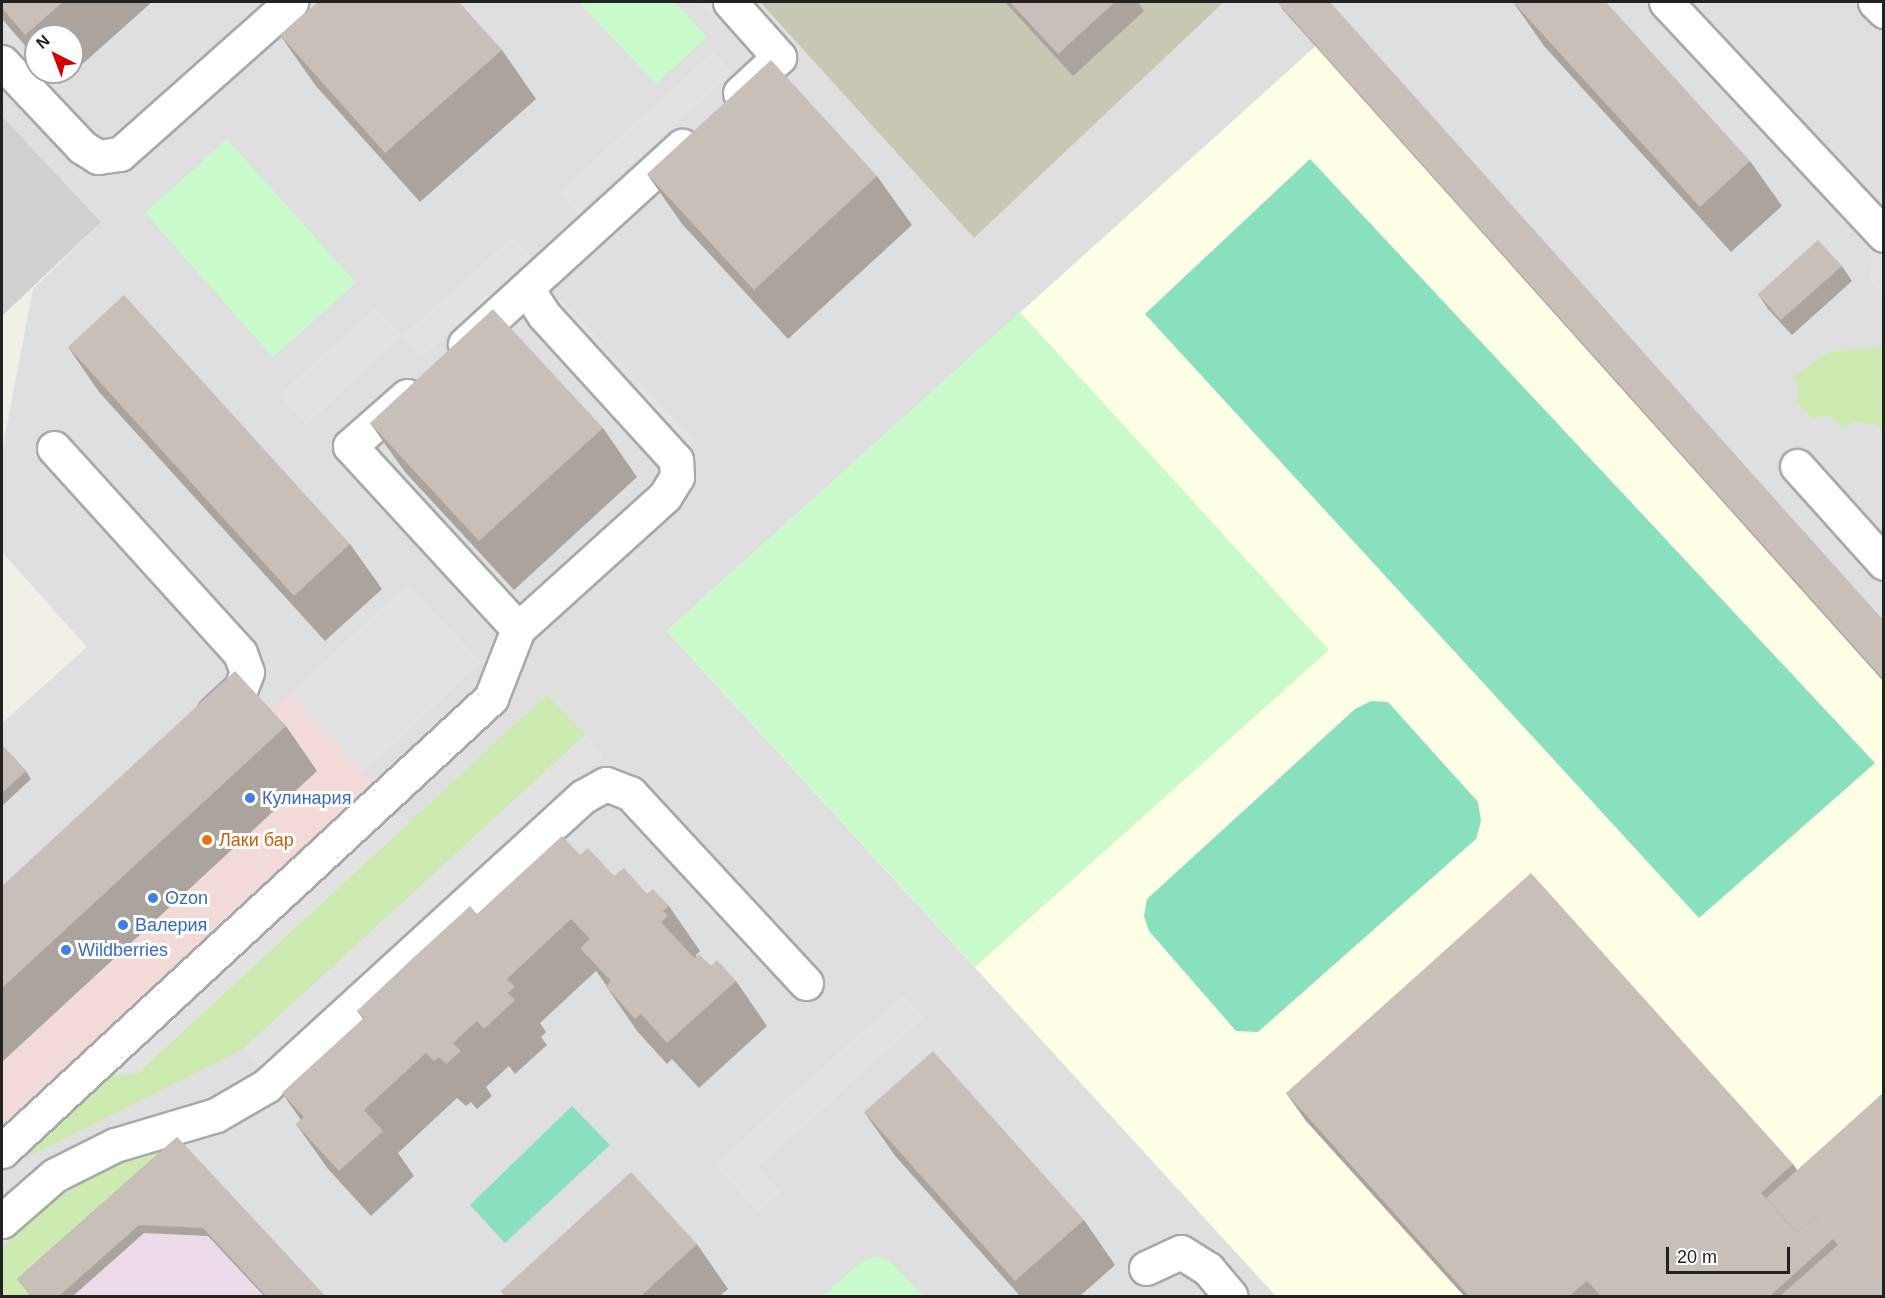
<!DOCTYPE html>
<html>
<head>
<meta charset="utf-8">
<style>
  body { margin:0 }
  #map { position:relative; width:1885px; height:1298px; overflow:hidden; background:#f2efe9; font-family:Helvetica,sans-serif }
  div>[style] { position:absolute }
  [style*='--x'] { left:calc(var(--x)*1px); top:calc(var(--y)*1px); width:calc(var(--w)*1px); rotate:calc(var(--a)*1deg) }
  .residential>* { inset:0; background:#e0dfdf }
  .commercial>* { inset:0; background:#f2dad9 }
  .industrial>* { inset:0; background:#ebdbe8 }
  .education>* { inset:0; background:#ffffe5 }
  .religious>* { inset:0; background:#d0d0d0 }
  .construction>* { inset:0; background:#c7c7b4 }
  .grass>* { inset:0; background:#cdebb0 }
  .park>* { inset:0; background:#c8facc }
  .pitch>* { inset:0; background:#88e0be }
  .parking>* { inset:0; background:#e2e2e2 }
  .roads { filter:drop-shadow(2px 0 #a9a9a9) drop-shadow(-2px 0 #a9a9a9) drop-shadow(0 2px #a9a9a9) drop-shadow(0 -2px #a9a9a9) }
  .minor>* { height:33px; margin:-16.5px; padding:0 16.5px; transform-origin:16.5px; border-radius:16.5px; background:#fff }
  .wall>* { inset:0; background:#aba49e }
  .building>* { inset:0; background:#c7bfb8 }
  .dots>* { width:16px; height:16px; translate:-50% -50%; box-sizing:border-box; border:3px solid #fff; border-radius:50% }
  span { translate:-50% -50%; white-space:nowrap; text-align:center; line-height:1.15; -webkit-text-stroke:6px #fff; paint-order:stroke }
  .shop-label { font-size:18px; color:#366cbe }
  .left { translate:0 -50%; text-align:left }
  .food-label { font-size:18px; color:#c56008 }
  .frame { position:absolute; inset:0; border:3px solid #222; pointer-events:none }
  .north { position:absolute; left:24px; top:24px; width:60px; height:60px; box-sizing:border-box; background:#fff; border:2px solid #a7a7a7; border-radius:50%; rotate:318deg; font-size:16px; font-weight:700; line-height:24px; text-align:center; color:#222 }
  .north::after { content:''; display:block; margin:auto; width:21px; height:27px; background:#d40000; clip-path:polygon(50% 0,100% 100%,50% 72%,0 100%) }
  .scale { position:absolute; left:1666px; top:1247px; width:124px; height:27px; box-sizing:border-box; border:3px solid #222; border-top:0; padding-left:8px; font-size:18px; line-height:21px; white-space:nowrap; color:#222; -webkit-text-stroke:4px #fff; paint-order:stroke }
</style>
</head>
<body>
<div id="map">
  <div class="residential">
    <div style="clip-path:polygon(evenodd,2px 2px,760px 2px,974px 238px,1224px 2px,1293px 2px,1316px 46px,667px 631px,1276px 1296px,2px 1296px,2px 723px,87px 647px,2px 552px,2px 451px,33px 289px,101px 222px,2px 116px,2px 2px,36px 36px,72px 36px,72px 72px,36px 72px,36px 36px)"></div>
    <div style="clip-path:polygon(1328px 2px,1883px 2px,1883px 623px)"></div>
  </div>
  <div class="commercial">
    <div style="clip-path:polygon(290px 693px,409px 823px,138px 1073px,101px 1076px,7px 1167px,2px 1163px,2px 1062px,317px 772px,266px 716px)"></div>
  </div>
  <div class="industrial">
    <div style="clip-path:polygon(183px 1145px,324px 1296px,31px 1296px)"></div>
  </div>
  <div class="education">
    <div style="clip-path:polygon(1316px 46px,1883px 682px,1883px 1296px,1276px 1296px,667px 631px)"></div>
  </div>
  <div class="religious">
    <div style="clip-path:polygon(2px 116px,101px 222px,2px 316px)"></div>
  </div>
  <div class="construction">
    <div style="clip-path:polygon(760px 2px,1224px 2px,974px 238px)"></div>
  </div>
  <div class="grass">
    <div style="clip-path:polygon(1883px 347px,1883px 431px,1878px 425px,1855px 422px,1843px 428px,1831px 416px,1813px 418px,1796px 403px,1799px 388px,1794px 376px,1830px 351px)"></div>
    <div style="clip-path:polygon(547px 695px,585px 735px,243px 1049px,7px 1167px,101px 1076px,138px 1073px)"></div>
    <div style="clip-path:polygon(183px 1145px,31px 1296px,2px 1296px,2px 1249px,31px 1212px,120px 1163px)"></div>
  </div>
  <div class="park">
    <div style="clip-path:polygon(579px 2px,675px 2px,707px 37px,656px 84px)"></div>
    <div style="clip-path:polygon(227px 139px,356px 283px,273px 357px,145px 213px)"></div>
    <div style="clip-path:polygon(1020px 312px,1329px 650px,975px 967px,667px 631px)"></div>
    <div style="clip-path:polygon(875px 1257px,889px 1260px,923px 1295px,823px 1296px,862px 1261px)"></div>
  </div>
  <div class="pitch">
    <div style="clip-path:polygon(1310px 159px,1875px 763px,1699px 918px,1145px 314px)"></div>
    <div style="clip-path:polygon(1371px 701px,1388px 702px,1478px 802px,1481px 821px,1476px 839px,1258px 1032px,1236px 1031px,1149px 931px,1144px 916px,1147px 899px,1355px 709px)"></div>
    <div style="clip-path:polygon(572px 1106px,610px 1145px,505px 1243px,470px 1205px)"></div>
  </div>
  <div class="parking">
    <div style="clip-path:polygon(700px 2px,717px 2px,728px 13px,722px 26px)"></div>
    <div style="clip-path:polygon(713px 52px,732px 73px,578px 213px,559px 192px)"></div>
    <div style="clip-path:polygon(1883px 192px,1883px 295px,1869px 279px,1872px 264px,1866px 235px)"></div>
    <div style="clip-path:polygon(513px 237px,532px 258px,421px 358px,401px 337px,306px 425px,279px 395px,375px 308px,402px 336px)"></div>
    <div style="clip-path:polygon(560px 298px,695px 440px,685px 449px,550px 307px)"></div>
    <div style="clip-path:polygon(408px 584px,481px 662px,363px 773px,290px 693px)"></div>
    <div style="clip-path:polygon(585px 735px,604px 756px,262px 1070px,243px 1049px)"></div>
    <div style="clip-path:polygon(393px 806px,409px 823px,138px 1073px,101px 1076px)"></div>
    <div style="clip-path:polygon(903px 995px,923px 1018px,759px 1167px,781px 1192px,758px 1212px,715px 1164px)"></div>
  </div>
  <div class="roads">
    <div class="minor">
      <div style="--x:730;--y:2;--w:74;--a:48.3"></div>
      <div style="--x:779;--y:57;--w:53;--a:137.3"></div>
      <div style="--x:1666;--y:2;--w:319;--a:46.9"></div>
      <div style="--x:1875;--y:2;--w:13;--a:45"></div>
      <div style="--x:2;--y:62;--w:117;--a:46.7"></div>
      <div style="--x:82;--y:147;--w:19;--a:32"></div>
      <div style="--x:98;--y:157;--w:22;--a:-8"></div>
      <div style="--x:120;--y:154;--w:229;--a:-41.6"></div>
      <div style="--x:465;--y:344;--w:294;--a:-42.4"></div>
      <div style="--x:407;--y:396;--w:76;--a:138.7"></div>
      <div style="--x:350;--y:446;--w:248;--a:47.4"></div>
      <div style="--x:518;--y:629;--w:198;--a:-42.1"></div>
      <div style="--x:665;--y:496;--w:22;--a:-58"></div>
      <div style="--x:677;--y:477;--w:17;--a:-93"></div>
      <div style="--x:676;--y:460;--w:196;--a:-132.3"></div>
      <div style="--x:544;--y:315;--w:31;--a:-123"></div>
      <div style="--x:54;--y:448;--w:277;--a:47.8"></div>
      <div style="--x:240;--y:653;--w:20;--a:70"></div>
      <div style="--x:247;--y:672;--w:17;--a:111"></div>
      <div style="--x:241;--y:688;--w:37;--a:137"></div>
      <div style="--x:1797;--y:466;--w:130;--a:48.1"></div>
      <div style="--x:2;--y:1151;--w:667;--a:-42.81"></div>
      <div style="--x:491;--y:698;--w:74;--a:-68.6"></div>
      <div style="--x:2;--y:1221;--w:70;--a:-41"></div>
      <div style="--x:55;--y:1175;--w:67;--a:-26.6"></div>
      <div style="--x:115;--y:1145;--w:105;--a:-16.5"></div>
      <div style="--x:216;--y:1115;--w:58;--a:-30.1"></div>
      <div style="--x:266;--y:1086;--w:430;--a:-42.4"></div>
      <div style="--x:584;--y:796;--w:25;--a:-29"></div>
      <div style="--x:606;--y:784;--w:26;--a:21"></div>
      <div style="--x:630;--y:793;--w:259;--a:47.2"></div>
      <div style="--x:1146;--y:1268;--w:38;--a:-25"></div>
      <div style="--x:1181;--y:1252;--w:32;--a:32"></div>
      <div style="--x:1208;--y:1269;--w:35;--a:50"></div>
    </div>
  </div>
  <div class="wall">
    <div style="clip-path:polygon(2px 2px,152px 2px,60px 84px,49px 72px,72px 72px,72px 36px,36px 36px,36px 58px,2px 19px)"></div>
    <div style="clip-path:polygon(1005px 2px,1138px 2px,1144px 11px,1073px 76px)"></div>
    <div style="clip-path:polygon(1513px 2px,1750px 161px,1782px 206px,1731px 252px,1544px 46px)"></div>
    <div style="clip-path:polygon(1278px 3px,1884px 621px,1884px 682px,1283px 10px)"></div>
    <div style="clip-path:polygon(280px 35px,502px 50px,536px 99px,420px 202px,315px 85px)"></div>
    <div style="clip-path:polygon(647px 174px,877px 176px,912px 225px,788px 339px,682px 224px)"></div>
    <div style="clip-path:polygon(1842px 266px,1852px 281px,1792px 335px,1768px 309px,1758px 294px)"></div>
    <div style="clip-path:polygon(68px 347px,350px 544px,382px 589px,325px 641px,99px 392px)"></div>
    <div style="clip-path:polygon(370px 423px,603px 428px,637px 477px,514px 590px,405px 472px)"></div>
    <div style="clip-path:polygon(286px 726px,317px 771px,2px 1062px,2px 886px)"></div>
    <div style="clip-path:polygon(2px 745px,26px 771px,31px 779px,2px 806px)"></div>
    <div style="clip-path:polygon(580px 855px,614px 876px,669px 906px,700px 951px,696px 955px,696px 956px,736px 981px,767px 1026px,699px 1088px,672px 1059px,667px 1064px,637px 1031px,606px 986px,606px 985px,596px 971px,540px 1023px,546px 1032px,541px 1037px,547px 1045px,515px 1074px,509px 1066px,486px 1087px,492px 1096px,477px 1109px,471px 1102px,466px 1106px,457px 1098px,398px 1153px,414px 1176px,371px 1216px,328px 1169px,296px 1124px,301px 1120px,282px 1093px,363px 1019px,357px 1011px,477px 914px)"></div>
    <div style="clip-path:polygon(1286px 1093px,1793px 1164px,1884px 1296px,1464px 1296px,1306px 1121px)"></div>
    <div style="clip-path:polygon(864px 1112px,1084px 1220px,1115px 1265px,1080px 1296px,1020px 1296px,896px 1157px)"></div>
    <div style="clip-path:polygon(177px 1137px,325px 1296px,264px 1296px,208px 1236px,144px 1233px,73px 1296px,31px 1296px,17px 1279px)"></div>
    <div style="clip-path:polygon(697px 1244px,728px 1289px,720px 1296px,505px 1296px,501px 1291px)"></div>
  </div>
  <div class="building">
    <div style="clip-path:polygon(2px 2px,63px 2px,25px 35px,2px 8px)"></div>
    <div style="clip-path:polygon(318px 2px,459px 2px,502px 50px,385px 153px,280px 35px)"></div>
    <div style="clip-path:polygon(1010px 2px,1115px 2px,1058px 54px)"></div>
    <div style="clip-path:polygon(1279px 2px,1330px 2px,1884px 621px,1884px 680px,1278px 3px)"></div>
    <div style="clip-path:polygon(1513px 2px,1606px 2px,1750px 161px,1700px 207px)"></div>
    <div style="clip-path:polygon(771px 60px,877px 176px,754px 290px,647px 174px)"></div>
    <div style="clip-path:polygon(1818px 240px,1842px 266px,1781px 320px,1758px 294px)"></div>
    <div style="clip-path:polygon(124px 295px,350px 544px,294px 596px,68px 347px)"></div>
    <div style="clip-path:polygon(493px 309px,603px 428px,479px 541px,370px 423px)"></div>
    <div style="clip-path:polygon(235px 671px,286px 726px,2px 988px,2px 886px)"></div>
    <div style="clip-path:polygon(2px 745px,26px 771px,2px 793px)"></div>
    <div style="clip-path:polygon(562px 836px,580px 855px,588px 848px,614px 876px,624px 868px,647px 894px,653px 889px,669px 906px,663px 911px,668px 916px,661px 922px,694px 958px,699px 954px,711px 966px,717px 960px,736px 981px,667px 1043px,641px 1014px,635px 1019px,606px 986px,611px 981px,580px 948px,590px 939px,571px 919px,507px 979px,515px 987px,508px 993px,515px 1000px,484px 1029px,477px 1021px,453px 1043px,461px 1051px,446px 1064px,439px 1057px,434px 1061px,426px 1053px,364px 1110px,383px 1131px,339px 1171px,296px 1124px,304px 1117px,282px 1093px,364px 1018px,357px 1011px,413px 958px,470px 906px,477px 914px)"></div>
    <div style="clip-path:polygon(1531px 873px,1793px 1164px,1761px 1193px,1797px 1233px,1814px 1217px,1833px 1239px,1770px 1296px,1601px 1296px,1587px 1281px,1569px 1296px,1469px 1296px,1286px 1093px)"></div>
    <div style="clip-path:polygon(933px 1051px,1084px 1220px,1015px 1281px,864px 1112px)"></div>
    <div style="clip-path:polygon(1884px 1092px,1884px 1296px,1780px 1296px,1838px 1245px,1814px 1217px,1797px 1233px,1766px 1198px)"></div>
    <div style="clip-path:polygon(177px 1137px,325px 1296px,266px 1296px,203px 1228px,139px 1225px,59px 1296px,32px 1296px,17px 1279px)"></div>
    <div style="clip-path:polygon(631px 1172px,697px 1244px,641px 1296px,642px 1296px,506px 1296px,501px 1291px)"></div>
  </div>
  <div class="dots">
    <div style="left:250px;top:798px;background:#3f7fe0"></div>
    <div style="left:207px;top:840px;background:#e8710a"></div>
    <div style="left:153px;top:898px;background:#3f7fe0"></div>
    <div style="left:123px;top:925px;background:#3f7fe0"></div>
    <div style="left:66px;top:950px;background:#3f7fe0"></div>
  </div>
  <div class="shop-label">
    <span class="left" style="left:262px;top:798px">Кулинария</span>
    <span class="left" style="left:165px;top:898px">Ozon</span>
    <span class="left" style="left:135px;top:925px">Валерия</span>
    <span class="left" style="left:78px;top:950px">Wildberries</span>
  </div>
  <div class="food-label">
    <span class="left" style="left:219px;top:840px">Лаки бар</span>
  </div>
  <div class="frame"></div>
  <div class="north">N</div>
  <div class="scale">20 m</div>
</div>
</body>
</html>
